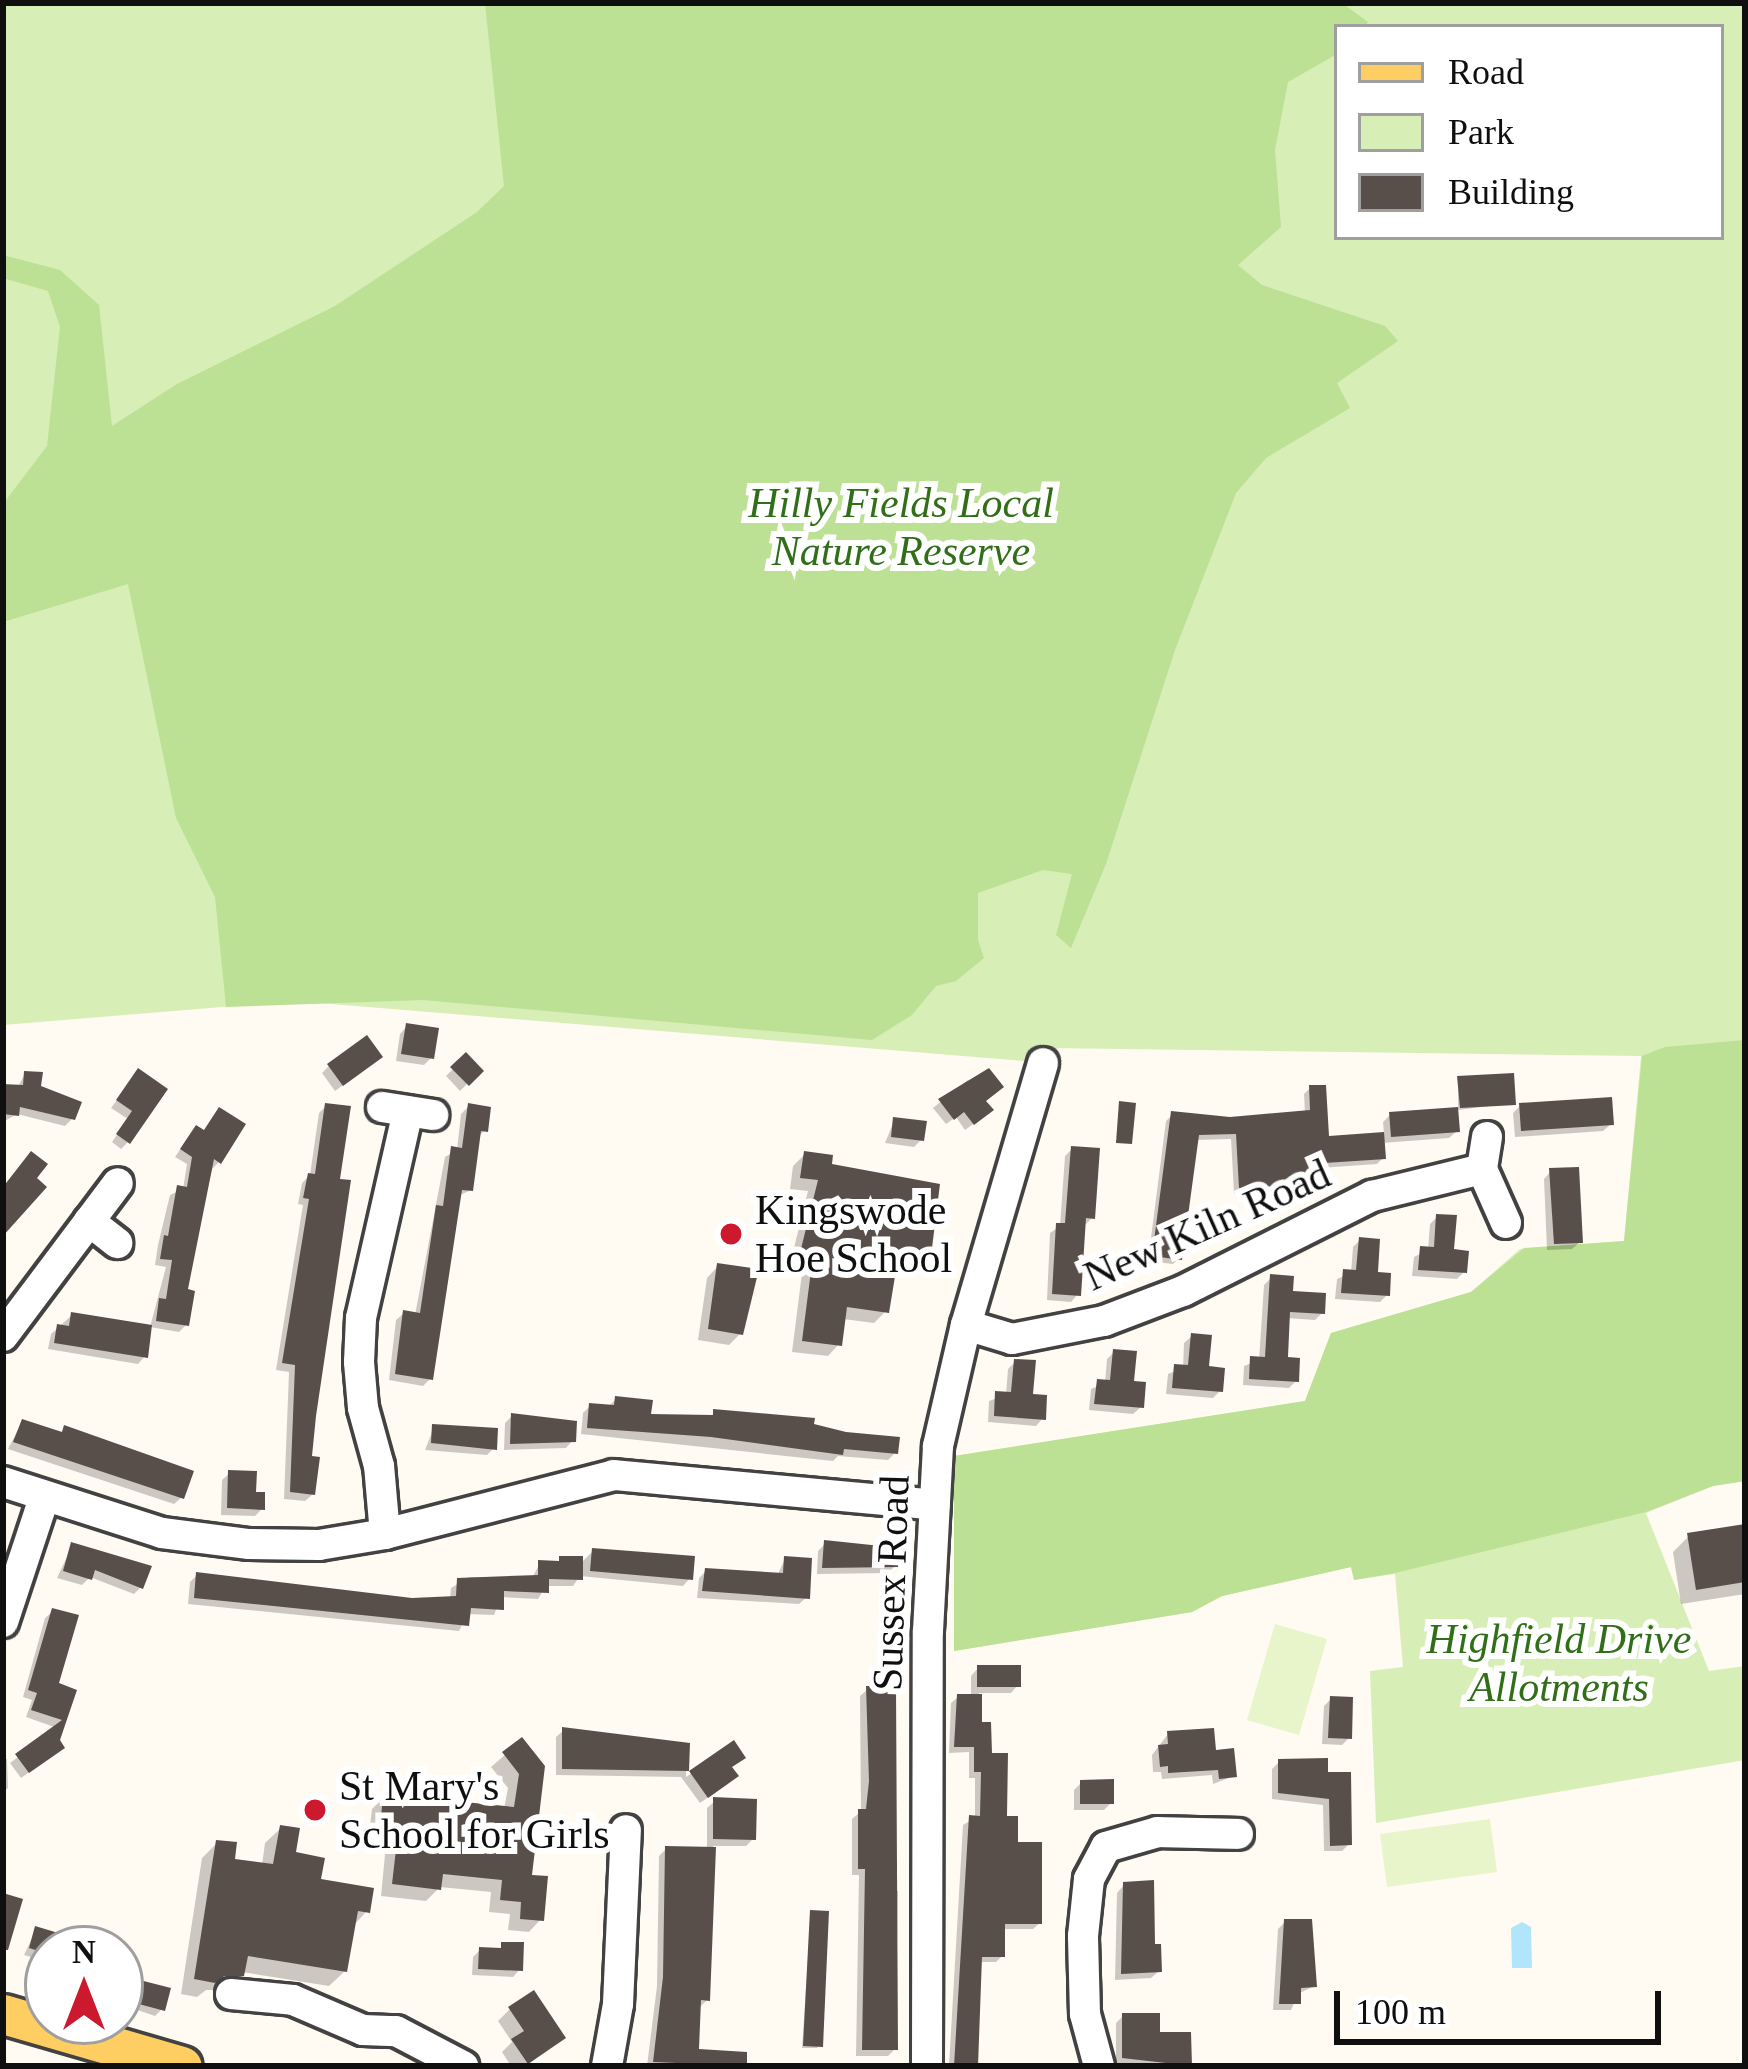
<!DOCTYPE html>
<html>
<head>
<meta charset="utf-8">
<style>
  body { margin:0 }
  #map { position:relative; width:1748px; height:2069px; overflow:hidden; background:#fffbf2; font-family:Georgia,serif }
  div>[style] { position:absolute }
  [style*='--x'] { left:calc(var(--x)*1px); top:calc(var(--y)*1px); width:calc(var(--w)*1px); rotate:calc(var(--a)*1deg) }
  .green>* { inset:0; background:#d7eeb7 }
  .forest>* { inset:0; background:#bce094 }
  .pitch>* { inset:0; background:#e8f4c9 }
  .water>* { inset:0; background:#b1e5fc }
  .shadow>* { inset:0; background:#0003 }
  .building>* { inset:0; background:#594f4a }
  .roads { filter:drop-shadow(3px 0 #424242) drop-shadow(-3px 0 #424242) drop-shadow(0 3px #424242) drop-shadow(0 -3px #424242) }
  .minor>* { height:30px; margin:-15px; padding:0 15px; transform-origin:15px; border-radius:15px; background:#fff }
  .major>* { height:39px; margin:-19.5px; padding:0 19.5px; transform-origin:19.5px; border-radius:19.5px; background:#ffce62 }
  .dots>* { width:33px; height:33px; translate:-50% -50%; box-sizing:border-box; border:6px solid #fff; border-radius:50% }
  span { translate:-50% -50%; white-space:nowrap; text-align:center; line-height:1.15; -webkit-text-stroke:12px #fff; paint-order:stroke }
  .park-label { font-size:42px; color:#306e18; font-style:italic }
  .poi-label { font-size:42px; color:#0f0f0f }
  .left { translate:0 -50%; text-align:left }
  .street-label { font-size:42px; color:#0f0f0f }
  .frame { position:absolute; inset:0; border:6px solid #0f0f0f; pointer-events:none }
  .legend { position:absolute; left:1334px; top:24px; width:390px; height:216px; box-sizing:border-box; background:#fff; border:3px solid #9f9f9f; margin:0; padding:15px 21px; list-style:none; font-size:36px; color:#0f0f0f }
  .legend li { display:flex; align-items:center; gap:24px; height:60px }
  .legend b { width:60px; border:3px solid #9f9f9f }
  .north { position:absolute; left:24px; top:1925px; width:120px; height:120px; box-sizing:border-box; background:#fff; border:3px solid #9f9f9f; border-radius:50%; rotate:0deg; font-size:33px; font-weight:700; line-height:48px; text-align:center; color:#0f0f0f }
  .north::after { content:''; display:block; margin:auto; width:42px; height:54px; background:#cd192e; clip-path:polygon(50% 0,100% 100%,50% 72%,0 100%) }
  .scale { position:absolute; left:1334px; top:1991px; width:327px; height:54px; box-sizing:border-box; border:6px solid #0f0f0f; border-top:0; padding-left:15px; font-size:36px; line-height:42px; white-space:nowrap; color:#0f0f0f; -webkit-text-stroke:9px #fff; paint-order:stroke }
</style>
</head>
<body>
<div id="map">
  <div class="green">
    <div style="clip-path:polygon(evenodd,3px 3px,1745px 3px,1745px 1481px,1713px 1486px,1646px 1513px,1709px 1671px,1745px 1666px,1745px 1760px,1376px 1823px,1370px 1671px,1403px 1667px,1395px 1574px,1354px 1580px,1351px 1567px,1222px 1596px,1192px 1612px,954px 1651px,954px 1456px,1305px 1401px,1331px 1333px,1471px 1292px,1520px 1249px,1624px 1241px,1641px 1056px,1049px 1048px,1024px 1061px,295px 1001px,3px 1025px,3px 3px,1337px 27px,1721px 27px,1721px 237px,1337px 237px,1337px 27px)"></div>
  </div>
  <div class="forest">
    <div style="clip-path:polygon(485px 3px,1342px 3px,1368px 22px,1365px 27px,1337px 27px,1337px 54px,1288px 82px,1275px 150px,1281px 227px,1238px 265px,1262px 285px,1385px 326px,1398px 341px,1337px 383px,1350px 408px,1266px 458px,1236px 493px,1175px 650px,1106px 864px,1071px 948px,1056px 935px,1072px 874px,1043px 870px,978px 893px,978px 940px,984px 958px,956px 981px,936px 986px,912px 1015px,872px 1040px,423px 1000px,226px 1007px,215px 897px,176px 818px,128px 584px,3px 622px,3px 504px,47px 446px,60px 327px,48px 291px,3px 278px,3px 255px,60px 270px,99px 305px,112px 426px,177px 384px,335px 306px,477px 212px,504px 186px)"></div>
    <div style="clip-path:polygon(1745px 1040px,1745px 1481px,1713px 1486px,1646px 1512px,1395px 1573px,1354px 1580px,1351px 1567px,1222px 1596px,1192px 1612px,954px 1651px,954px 1456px,1305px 1401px,1331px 1333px,1471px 1292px,1524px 1248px,1624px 1241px,1642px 1056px,1665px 1047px)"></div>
  </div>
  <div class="pitch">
    <div style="clip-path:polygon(1275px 1624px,1327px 1639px,1299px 1735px,1247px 1720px)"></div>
    <div style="clip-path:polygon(1490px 1819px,1497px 1872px,1387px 1887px,1380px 1834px)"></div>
  </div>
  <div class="water">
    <div style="clip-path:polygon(1522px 1922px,1531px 1927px,1532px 1968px,1512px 1968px,1511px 1928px)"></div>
  </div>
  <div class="shadow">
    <div style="clip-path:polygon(407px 1026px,431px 1058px,424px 1065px,396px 1061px,400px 1034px)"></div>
    <div style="clip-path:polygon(466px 1056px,480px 1071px,460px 1091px,446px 1076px)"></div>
    <div style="clip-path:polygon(372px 1064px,335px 1091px,322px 1073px,329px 1066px)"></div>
    <div style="clip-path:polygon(138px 1072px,128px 1142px,121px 1149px,112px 1142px,128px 1119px,111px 1108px)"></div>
    <div style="clip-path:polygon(25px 1074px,72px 1119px,65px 1126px,17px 1114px,3px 1122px,3px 1087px,17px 1088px)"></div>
    <div style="clip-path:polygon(1458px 1079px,1513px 1103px,1458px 1110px)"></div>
    <div style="clip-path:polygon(968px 1080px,983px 1101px,983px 1117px,965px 1130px,956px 1117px,946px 1124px,933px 1108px)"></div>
    <div style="clip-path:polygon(1310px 1088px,1326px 1139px,1384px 1135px,1383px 1122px,1390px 1115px,1457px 1131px,1449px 1138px,1382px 1143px,1383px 1158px,1377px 1164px,1306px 1169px,1307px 1183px,1301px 1189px,1234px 1193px,1231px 1139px,1195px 1140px,1179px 1258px,1173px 1264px,1148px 1261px,1166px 1121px,1173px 1114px,1230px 1120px,1305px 1114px,1304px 1094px)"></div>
    <div style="clip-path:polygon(1521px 1105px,1611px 1124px,1603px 1131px,1515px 1137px,1513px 1113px)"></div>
    <div style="clip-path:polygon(326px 1106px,309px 1459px,313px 1494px,305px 1501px,284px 1499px,289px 1372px,276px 1370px,303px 1205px,298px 1204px,302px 1183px,310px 1175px,319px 1113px)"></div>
    <div style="clip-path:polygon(469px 1106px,485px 1130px,477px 1138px,471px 1190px,458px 1196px,430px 1379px,423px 1386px,389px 1380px,396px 1320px,404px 1313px,415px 1315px,445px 1157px,457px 1150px,461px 1114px)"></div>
    <div style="clip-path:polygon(894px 1121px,922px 1139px,914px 1147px,885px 1143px)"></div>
    <div style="clip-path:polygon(189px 1136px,219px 1162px,212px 1169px,184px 1292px,186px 1325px,179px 1332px,150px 1327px,166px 1267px,155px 1265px,158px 1245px,170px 1195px,183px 1189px,187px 1164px,175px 1157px)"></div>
    <div style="clip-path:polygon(1072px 1149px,1092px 1218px,1085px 1225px,1078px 1294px,1071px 1302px,1047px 1300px,1050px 1233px,1060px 1226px,1065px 1156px)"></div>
    <div style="clip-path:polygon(805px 1154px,828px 1167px,928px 1254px,916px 1266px,894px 1263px,886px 1311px,874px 1323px,843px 1319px,839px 1344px,828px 1356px,792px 1352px,802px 1273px,788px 1272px,808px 1191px,790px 1189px,793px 1166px)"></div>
    <div style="clip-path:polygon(1551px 1171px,1580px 1242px,1572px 1249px,1547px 1250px,1544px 1179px)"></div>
    <div style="clip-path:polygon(1437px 1217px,1464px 1272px,1457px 1279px,1412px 1276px,1414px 1257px,1428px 1250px,1430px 1224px)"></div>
    <div style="clip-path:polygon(1360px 1240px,1387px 1295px,1380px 1302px,1335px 1299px,1337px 1279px,1351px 1273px,1353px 1247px)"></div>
    <div style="clip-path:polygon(718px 1266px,756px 1271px,741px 1333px,729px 1345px,698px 1340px,707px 1278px)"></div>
    <div style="clip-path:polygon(1272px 1277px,1322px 1313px,1315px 1320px,1287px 1318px,1284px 1360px,1296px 1381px,1289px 1388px,1243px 1385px,1244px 1366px,1259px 1360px,1264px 1285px)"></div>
    <div style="clip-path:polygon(72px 1315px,145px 1356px,138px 1364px,48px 1349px,51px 1334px)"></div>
    <div style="clip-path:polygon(1192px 1336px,1220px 1391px,1213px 1398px,1166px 1394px,1168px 1374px,1183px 1368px,1184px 1343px)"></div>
    <div style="clip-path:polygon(1114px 1352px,1141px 1407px,1133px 1414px,1089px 1410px,1091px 1389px,1105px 1383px,1107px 1359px)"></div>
    <div style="clip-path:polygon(1015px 1362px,1043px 1418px,1036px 1426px,988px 1422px,989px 1401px,1006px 1395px,1008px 1369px)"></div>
    <div style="clip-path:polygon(616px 1399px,648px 1417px,709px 1418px,715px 1412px,811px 1426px,895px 1453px,888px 1460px,838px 1456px,833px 1461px,581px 1434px,583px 1413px,590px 1406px,608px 1407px)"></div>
    <div style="clip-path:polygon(512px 1416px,573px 1440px,566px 1448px,504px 1450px,505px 1423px)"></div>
    <div style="clip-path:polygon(22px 1422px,59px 1435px,65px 1428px,182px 1497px,174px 1504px,8px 1449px)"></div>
    <div style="clip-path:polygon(434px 1427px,494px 1448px,487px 1455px,425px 1450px)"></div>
    <div style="clip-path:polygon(230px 1473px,262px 1509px,255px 1516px,221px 1515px,222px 1480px)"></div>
    <div style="clip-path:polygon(1745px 1527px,1745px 1594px,1681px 1604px,1673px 1552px,1689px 1536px)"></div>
    <div style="clip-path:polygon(825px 1544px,895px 1566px,888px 1573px,817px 1574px,818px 1551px)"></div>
    <div style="clip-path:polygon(72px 1546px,141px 1587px,134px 1594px,90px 1577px,82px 1585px,57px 1578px)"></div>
    <div style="clip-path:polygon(593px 1551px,690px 1578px,683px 1586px,580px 1576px,573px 1586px,546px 1586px,538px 1599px,501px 1597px,494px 1615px,467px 1614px,459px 1631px,188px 1604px,190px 1582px,197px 1575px,412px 1600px,450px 1599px,451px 1588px,469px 1577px,532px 1578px,540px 1563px,580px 1564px)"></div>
    <div style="clip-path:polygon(785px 1559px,807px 1597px,799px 1604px,697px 1598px,699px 1578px,706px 1571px,777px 1576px)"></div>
    <div style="clip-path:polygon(53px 1611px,55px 1685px,74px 1691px,54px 1754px,21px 1778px,10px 1763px,57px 1728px,26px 1717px,32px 1700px,23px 1697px,45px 1618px)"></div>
    <div style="clip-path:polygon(978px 1668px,1018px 1685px,1011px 1693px,979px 1693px,979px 1725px,1040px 1923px,1033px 1929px,1002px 1929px,1002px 1956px,996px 1962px,979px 1962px,976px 2066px,949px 2066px,963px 1825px,975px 1818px,975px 1778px,969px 1778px,969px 1752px,949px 1753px,951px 1703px,958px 1697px,971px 1697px,971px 1676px)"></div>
    <div style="clip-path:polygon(868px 1689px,893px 1891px,898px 1891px,895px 2049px,888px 2056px,856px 2056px,859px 1875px,852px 1875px,852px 1819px,861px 1811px,860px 1696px)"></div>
    <div style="clip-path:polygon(1331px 1699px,1349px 1738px,1342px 1745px,1322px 1744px,1324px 1706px)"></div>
    <div style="clip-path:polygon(564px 1730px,687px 1746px,686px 1777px,733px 1744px,728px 1783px,700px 1803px,681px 1777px,556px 1775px,556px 1737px)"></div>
    <div style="clip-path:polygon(1168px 1734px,1213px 1753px,1234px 1776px,1213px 1784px,1212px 1775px,1162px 1779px,1161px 1772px,1153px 1772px,1152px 1755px)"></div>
    <div style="clip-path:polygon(521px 1741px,529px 1877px,541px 1919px,529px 1932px,508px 1930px,510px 1914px,489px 1912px,491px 1892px,440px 1887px,426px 1901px,381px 1896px,386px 1844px,368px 1842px,372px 1809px,384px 1797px,504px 1809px,508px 1788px,491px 1767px)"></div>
    <div style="clip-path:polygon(3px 1759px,7px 1759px,8px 1788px,3px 1792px)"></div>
    <div style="clip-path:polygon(1279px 1762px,1325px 1776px,1349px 1844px,1342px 1851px,1324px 1851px,1323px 1805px,1272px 1799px,1272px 1769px)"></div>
    <div style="clip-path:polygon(1081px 1783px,1111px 1803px,1104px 1810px,1074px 1810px,1074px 1790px)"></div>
    <div style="clip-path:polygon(715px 1801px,753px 1839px,746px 1846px,713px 1846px,707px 2000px,700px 2007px,696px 2052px,715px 2053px,714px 2066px,647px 2066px,657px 1986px,659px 1856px,666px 1849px,707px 1850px,707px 1808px)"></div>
    <div style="clip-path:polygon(281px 1828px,293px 1855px,318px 1882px,367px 1911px,352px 1927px,345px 1971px,329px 1986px,242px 1972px,226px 1990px,206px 1990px,197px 1997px,181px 1994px,202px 1858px,217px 1843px,232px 1862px,262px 1865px,265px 1843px)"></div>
    <div style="clip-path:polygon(1124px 1885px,1152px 1947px,1159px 1971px,1151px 1978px,1115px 1980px,1117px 1893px)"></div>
    <div style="clip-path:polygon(811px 1913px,820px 2045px,817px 2048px,802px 2048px)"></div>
    <div style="clip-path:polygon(1285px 1922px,1314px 1986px,1298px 1994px,1291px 2010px,1273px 2010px,1278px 1929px)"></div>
    <div style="clip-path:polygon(36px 1930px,58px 1949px,48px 1949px,48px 1962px,24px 1955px)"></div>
    <div style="clip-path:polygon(521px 1946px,520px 1969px,513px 1977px,472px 1975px,473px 1957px,480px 1950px)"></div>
    <div style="clip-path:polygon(120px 1978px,162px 2009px,155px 2016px,120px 2004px)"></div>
    <div style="clip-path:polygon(510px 2009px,562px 2038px,526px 2066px,511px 2066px,502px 2052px,512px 2042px,498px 2021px)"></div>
    <div style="clip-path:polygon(1123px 2016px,1157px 2035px,1188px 2035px,1189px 2066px,1116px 2064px,1116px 2023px)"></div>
  </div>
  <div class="building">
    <div style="clip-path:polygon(406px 1023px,439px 1028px,434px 1059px,401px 1054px)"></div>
    <div style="clip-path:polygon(367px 1035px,383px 1057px,343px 1086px,327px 1064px)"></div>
    <div style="clip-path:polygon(466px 1052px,484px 1071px,469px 1086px,450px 1067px)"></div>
    <div style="clip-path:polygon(138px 1068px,168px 1089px,130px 1144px,116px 1134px,132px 1111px,116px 1100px)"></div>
    <div style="clip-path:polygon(989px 1068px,1004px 1087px,986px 1101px,994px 1110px,974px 1125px,964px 1112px,954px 1120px,938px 1099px)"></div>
    <div style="clip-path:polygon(24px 1071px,43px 1072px,41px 1086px,82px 1102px,75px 1120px,20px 1107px,19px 1116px,3px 1114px,3px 1084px,23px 1085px)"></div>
    <div style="clip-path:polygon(1514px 1073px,1516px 1105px,1460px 1108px,1457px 1076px)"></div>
    <div style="clip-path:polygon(1309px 1085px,1326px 1085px,1329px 1136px,1384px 1132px,1386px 1159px,1309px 1164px,1310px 1184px,1239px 1188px,1236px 1134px,1199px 1135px,1182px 1260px,1152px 1256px,1171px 1111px,1230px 1117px,1310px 1110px)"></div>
    <div style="clip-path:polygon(1612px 1097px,1614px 1125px,1521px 1131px,1519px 1103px)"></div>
    <div style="clip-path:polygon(1119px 1101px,1136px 1103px,1132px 1144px,1116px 1143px)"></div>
    <div style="clip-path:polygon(325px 1103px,351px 1106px,340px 1179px,351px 1180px,316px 1416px,312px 1456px,320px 1457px,315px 1495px,290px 1492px,295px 1365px,282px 1363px,309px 1199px,303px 1198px,308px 1173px,315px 1174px)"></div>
    <div style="clip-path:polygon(468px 1103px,491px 1107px,488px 1132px,481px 1131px,473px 1191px,462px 1190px,433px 1380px,395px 1374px,403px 1310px,420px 1313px,436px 1205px,443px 1206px,451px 1146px,462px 1148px)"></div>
    <div style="clip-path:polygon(219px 1107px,246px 1124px,221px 1164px,214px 1159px,188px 1289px,195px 1291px,189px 1326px,156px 1321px,159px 1298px,166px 1299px,172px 1260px,160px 1259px,164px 1235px,168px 1236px,177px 1185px,187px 1187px,192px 1157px,180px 1149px,196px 1125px,204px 1130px)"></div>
    <div style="clip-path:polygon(1458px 1107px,1460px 1132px,1391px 1137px,1389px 1112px)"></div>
    <div style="clip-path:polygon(893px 1117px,927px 1121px,924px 1141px,891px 1137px)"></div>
    <div style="clip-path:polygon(1071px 1146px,1100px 1148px,1095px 1219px,1086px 1218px,1081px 1296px,1052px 1294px,1056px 1223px,1065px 1223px)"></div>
    <div style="clip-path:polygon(31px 1151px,48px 1164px,37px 1178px,47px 1187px,3px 1236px,3px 1187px)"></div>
    <div style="clip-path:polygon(804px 1151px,833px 1155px,832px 1164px,940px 1184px,931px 1256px,899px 1252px,889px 1313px,847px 1307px,842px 1346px,802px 1341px,812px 1263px,798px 1261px,818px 1180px,800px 1178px)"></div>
    <div style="clip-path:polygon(1579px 1167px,1583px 1243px,1554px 1244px,1549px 1168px)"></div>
    <div style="clip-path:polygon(1436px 1214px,1457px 1215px,1454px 1249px,1469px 1251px,1467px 1273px,1418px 1270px,1420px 1246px,1434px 1247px)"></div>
    <div style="clip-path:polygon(1359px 1237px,1380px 1239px,1378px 1272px,1391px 1273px,1390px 1296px,1341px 1293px,1343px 1269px,1356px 1270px)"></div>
    <div style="clip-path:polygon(717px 1263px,759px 1269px,743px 1335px,708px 1329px)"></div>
    <div style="clip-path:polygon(1270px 1274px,1294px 1276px,1293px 1291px,1326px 1293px,1325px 1314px,1290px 1312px,1288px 1357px,1300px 1358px,1299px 1382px,1249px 1379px,1250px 1356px,1265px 1357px)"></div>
    <div style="clip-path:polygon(71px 1312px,152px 1325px,148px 1358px,54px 1343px,57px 1324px,69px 1326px)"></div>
    <div style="clip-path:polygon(1191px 1333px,1212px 1335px,1209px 1366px,1225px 1368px,1223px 1392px,1172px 1388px,1174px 1364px,1188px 1365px)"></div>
    <div style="clip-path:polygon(1113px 1349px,1137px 1351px,1134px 1381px,1146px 1382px,1144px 1408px,1094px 1404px,1097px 1379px,1110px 1380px)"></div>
    <div style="clip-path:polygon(1014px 1359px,1036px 1360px,1033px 1394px,1047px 1395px,1046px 1420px,994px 1416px,995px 1391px,1011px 1392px)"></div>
    <div style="clip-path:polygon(615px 1396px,653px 1400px,651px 1414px,713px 1415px,713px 1409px,815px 1418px,814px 1424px,846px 1432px,900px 1437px,898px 1454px,844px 1449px,843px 1455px,711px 1437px,587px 1428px,589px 1403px,614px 1405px)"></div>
    <div style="clip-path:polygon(511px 1413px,577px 1421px,576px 1442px,510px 1444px)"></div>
    <div style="clip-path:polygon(22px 1419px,62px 1432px,64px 1425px,194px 1471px,184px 1499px,13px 1442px)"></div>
    <div style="clip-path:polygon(432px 1424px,498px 1428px,497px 1450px,431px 1443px)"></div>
    <div style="clip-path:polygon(228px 1470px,257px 1471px,256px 1492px,265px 1492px,265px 1510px,227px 1508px)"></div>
    <div style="clip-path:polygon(1745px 1524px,1745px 1582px,1696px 1590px,1687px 1533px)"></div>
    <div style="clip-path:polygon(824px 1540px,900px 1548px,898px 1567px,822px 1568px)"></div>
    <div style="clip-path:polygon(71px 1542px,152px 1566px,143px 1589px,95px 1570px,92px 1580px,63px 1571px)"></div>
    <div style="clip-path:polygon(592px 1548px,695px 1556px,693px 1580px,590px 1571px)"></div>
    <div style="clip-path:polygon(559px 1556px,583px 1556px,583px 1580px,549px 1579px,549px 1593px,504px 1591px,504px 1610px,471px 1608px,469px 1626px,194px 1598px,196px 1572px,412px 1598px,456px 1596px,457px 1578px,538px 1575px,538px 1560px,559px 1561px)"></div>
    <div style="clip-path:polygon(784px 1556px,812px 1558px,810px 1599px,702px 1591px,705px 1568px,783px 1573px)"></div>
    <div style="clip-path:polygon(52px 1608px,79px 1615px,59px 1683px,77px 1690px,60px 1740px,65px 1748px,29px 1773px,15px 1754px,62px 1720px,31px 1710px,37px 1693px,28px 1690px)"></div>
    <div style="clip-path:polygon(977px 1665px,1021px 1665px,1021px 1687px,977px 1687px)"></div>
    <div style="clip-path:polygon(866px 1686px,896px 1686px,898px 2050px,862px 2050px,865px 1869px,858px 1869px,858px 1809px,866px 1809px,869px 1781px)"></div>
    <div style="clip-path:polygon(957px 1694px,982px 1694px,982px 1722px,991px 1722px,992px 1753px,1008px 1753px,1007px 1816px,1018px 1816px,1018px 1842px,1042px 1842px,1042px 1924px,1005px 1924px,1005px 1957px,982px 1957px,978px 2066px,954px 2066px,969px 1815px,980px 1816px,981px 1772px,974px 1772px,974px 1747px,954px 1747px)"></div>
    <div style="clip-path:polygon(1330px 1696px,1353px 1697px,1352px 1739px,1328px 1738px)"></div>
    <div style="clip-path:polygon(562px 1727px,690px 1743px,689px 1771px,734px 1740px,746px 1758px,732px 1767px,739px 1776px,708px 1798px,689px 1771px,562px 1769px)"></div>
    <div style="clip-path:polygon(1214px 1728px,1216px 1750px,1234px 1748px,1237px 1777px,1219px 1779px,1218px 1770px,1168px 1773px,1168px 1766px,1160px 1767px,1158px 1745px,1168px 1744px,1167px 1731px)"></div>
    <div style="clip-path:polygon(522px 1737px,545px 1766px,532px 1875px,548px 1876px,544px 1921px,520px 1919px,521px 1902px,500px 1900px,502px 1880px,443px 1874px,441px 1890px,392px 1884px,398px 1832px,380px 1830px,383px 1794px,514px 1807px,519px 1774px,502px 1752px)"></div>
    <div style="clip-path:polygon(1328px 1758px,1328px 1772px,1351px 1772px,1352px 1845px,1330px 1846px,1329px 1799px,1278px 1793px,1278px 1759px)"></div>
    <div style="clip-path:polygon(1114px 1779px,1114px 1804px,1080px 1804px,1080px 1780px)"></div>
    <div style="clip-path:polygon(713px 1797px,757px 1799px,756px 1840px,713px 1839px)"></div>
    <div style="clip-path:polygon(280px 1825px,300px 1828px,296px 1852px,325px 1858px,321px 1879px,374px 1888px,370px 1913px,358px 1911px,347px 1972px,248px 1956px,244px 1976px,224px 1976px,215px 1983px,194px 1979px,216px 1840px,237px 1842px,235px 1859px,273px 1864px)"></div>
    <div style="clip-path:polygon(665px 1846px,716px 1847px,710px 2001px,701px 2000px,699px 2049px,747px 2052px,747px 2066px,653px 2062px,663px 1977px)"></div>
    <div style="clip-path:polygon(1154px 1880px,1155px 1944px,1161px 1944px,1162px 1972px,1121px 1974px,1123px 1882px)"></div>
    <div style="clip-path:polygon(3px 1893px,23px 1899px,8px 1950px,3px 1950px)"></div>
    <div style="clip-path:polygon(810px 1910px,829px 1911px,823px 2047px,803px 2046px)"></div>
    <div style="clip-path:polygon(1284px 1919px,1312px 1919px,1317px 1987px,1301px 1988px,1301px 2004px,1279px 2004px)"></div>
    <div style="clip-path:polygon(35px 1926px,65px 1935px,61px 1949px,48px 1949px,48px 1954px,29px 1948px)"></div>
    <div style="clip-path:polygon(501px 1942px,524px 1942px,523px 1971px,478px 1969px,479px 1947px,501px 1948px)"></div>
    <div style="clip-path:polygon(120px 1975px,171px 1988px,165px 2011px,120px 1999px)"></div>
    <div style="clip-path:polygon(534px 1990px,566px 2038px,528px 2064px,511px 2039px,524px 2031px,508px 2007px)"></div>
    <div style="clip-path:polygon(1122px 2013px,1160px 2013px,1160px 2032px,1191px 2032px,1192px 2066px,1122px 2058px)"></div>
  </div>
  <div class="roads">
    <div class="minor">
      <div style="--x:382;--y:1107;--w:52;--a:8.9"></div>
      <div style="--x:1487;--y:1137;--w:32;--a:99"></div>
      <div style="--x:1482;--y:1169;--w:59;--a:66"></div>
      <div style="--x:89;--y:1221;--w:36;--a:38"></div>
      <div style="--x:966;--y:1325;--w:48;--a:16.9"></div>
      <div style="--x:1012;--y:1339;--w:94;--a:-11.1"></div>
      <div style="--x:1104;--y:1321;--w:85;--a:-20.8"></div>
      <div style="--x:1183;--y:1291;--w:212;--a:-26.7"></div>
      <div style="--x:1372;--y:1196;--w:113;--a:-13.8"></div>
      <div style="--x:3;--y:1336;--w:191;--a:-53.1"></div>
      <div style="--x:3;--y:1482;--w:167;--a:17.8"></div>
      <div style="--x:162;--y:1533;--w:88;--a:7.2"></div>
      <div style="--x:249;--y:1544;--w:70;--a:0.8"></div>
      <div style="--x:319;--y:1545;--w:67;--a:-9.5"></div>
      <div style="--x:385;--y:1534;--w:236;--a:-14.4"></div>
      <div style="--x:614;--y:1475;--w:322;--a:5.3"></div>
      <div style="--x:385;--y:1534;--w:68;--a:-95"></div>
      <div style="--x:379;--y:1466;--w:60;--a:-105.4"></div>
      <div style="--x:363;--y:1408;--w:46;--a:-95"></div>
      <div style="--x:359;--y:1362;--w:44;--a:-87.4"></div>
      <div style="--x:361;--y:1318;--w:212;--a:-77.2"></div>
      <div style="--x:3;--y:1622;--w:131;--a:-71.7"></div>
      <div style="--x:231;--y:1994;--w:62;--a:5.5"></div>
      <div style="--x:293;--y:2000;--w:76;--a:23.2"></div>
      <div style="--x:363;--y:2030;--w:33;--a:2"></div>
      <div style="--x:396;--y:2031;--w:76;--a:27.6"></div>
      <div style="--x:607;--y:2066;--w:63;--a:-79.9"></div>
      <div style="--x:618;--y:2004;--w:174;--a:-87.4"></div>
      <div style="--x:927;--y:2066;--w:435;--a:-89.9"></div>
      <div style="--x:928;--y:1631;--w:185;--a:-86.9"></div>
      <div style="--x:938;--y:1446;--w:124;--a:-77"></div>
      <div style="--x:966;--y:1325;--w:273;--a:-73.6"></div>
      <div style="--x:1099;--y:2066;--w:54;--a:-105.1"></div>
      <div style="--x:1085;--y:2014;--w:78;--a:-91.5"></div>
      <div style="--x:1083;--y:1936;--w:57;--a:-84"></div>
      <div style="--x:1089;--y:1879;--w:36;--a:-62"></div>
      <div style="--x:1106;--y:1847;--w:54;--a:-16.1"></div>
      <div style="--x:1158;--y:1832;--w:80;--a:1.4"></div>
    </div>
    <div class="major">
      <div style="--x:3;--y:2014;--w:186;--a:16.2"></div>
    </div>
  </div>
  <div class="dots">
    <div style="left:731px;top:1234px;background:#cd192e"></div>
    <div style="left:315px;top:1810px;background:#cd192e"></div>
  </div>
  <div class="park-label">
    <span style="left:901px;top:527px">Hilly Fields Local<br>Nature Reserve</span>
    <span style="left:1559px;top:1663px">Highfield Drive<br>Allotments</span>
  </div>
  <div class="poi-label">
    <span class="left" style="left:755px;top:1234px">Kingswode<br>Hoe School</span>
    <span class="left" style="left:339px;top:1810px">St Mary's<br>School for Girls</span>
  </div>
  <div class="street-label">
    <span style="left:1207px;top:1225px;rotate:-24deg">New Kiln Road</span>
    <span style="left:891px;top:1583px;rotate:-88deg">Sussex Road</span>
  </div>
  <div class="frame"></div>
  <ul class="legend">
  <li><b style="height:15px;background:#ffce62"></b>Road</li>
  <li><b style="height:33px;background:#d7eeb7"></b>Park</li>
  <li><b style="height:33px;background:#594f4a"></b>Building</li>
  </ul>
  <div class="north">N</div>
  <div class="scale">100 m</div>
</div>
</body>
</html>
